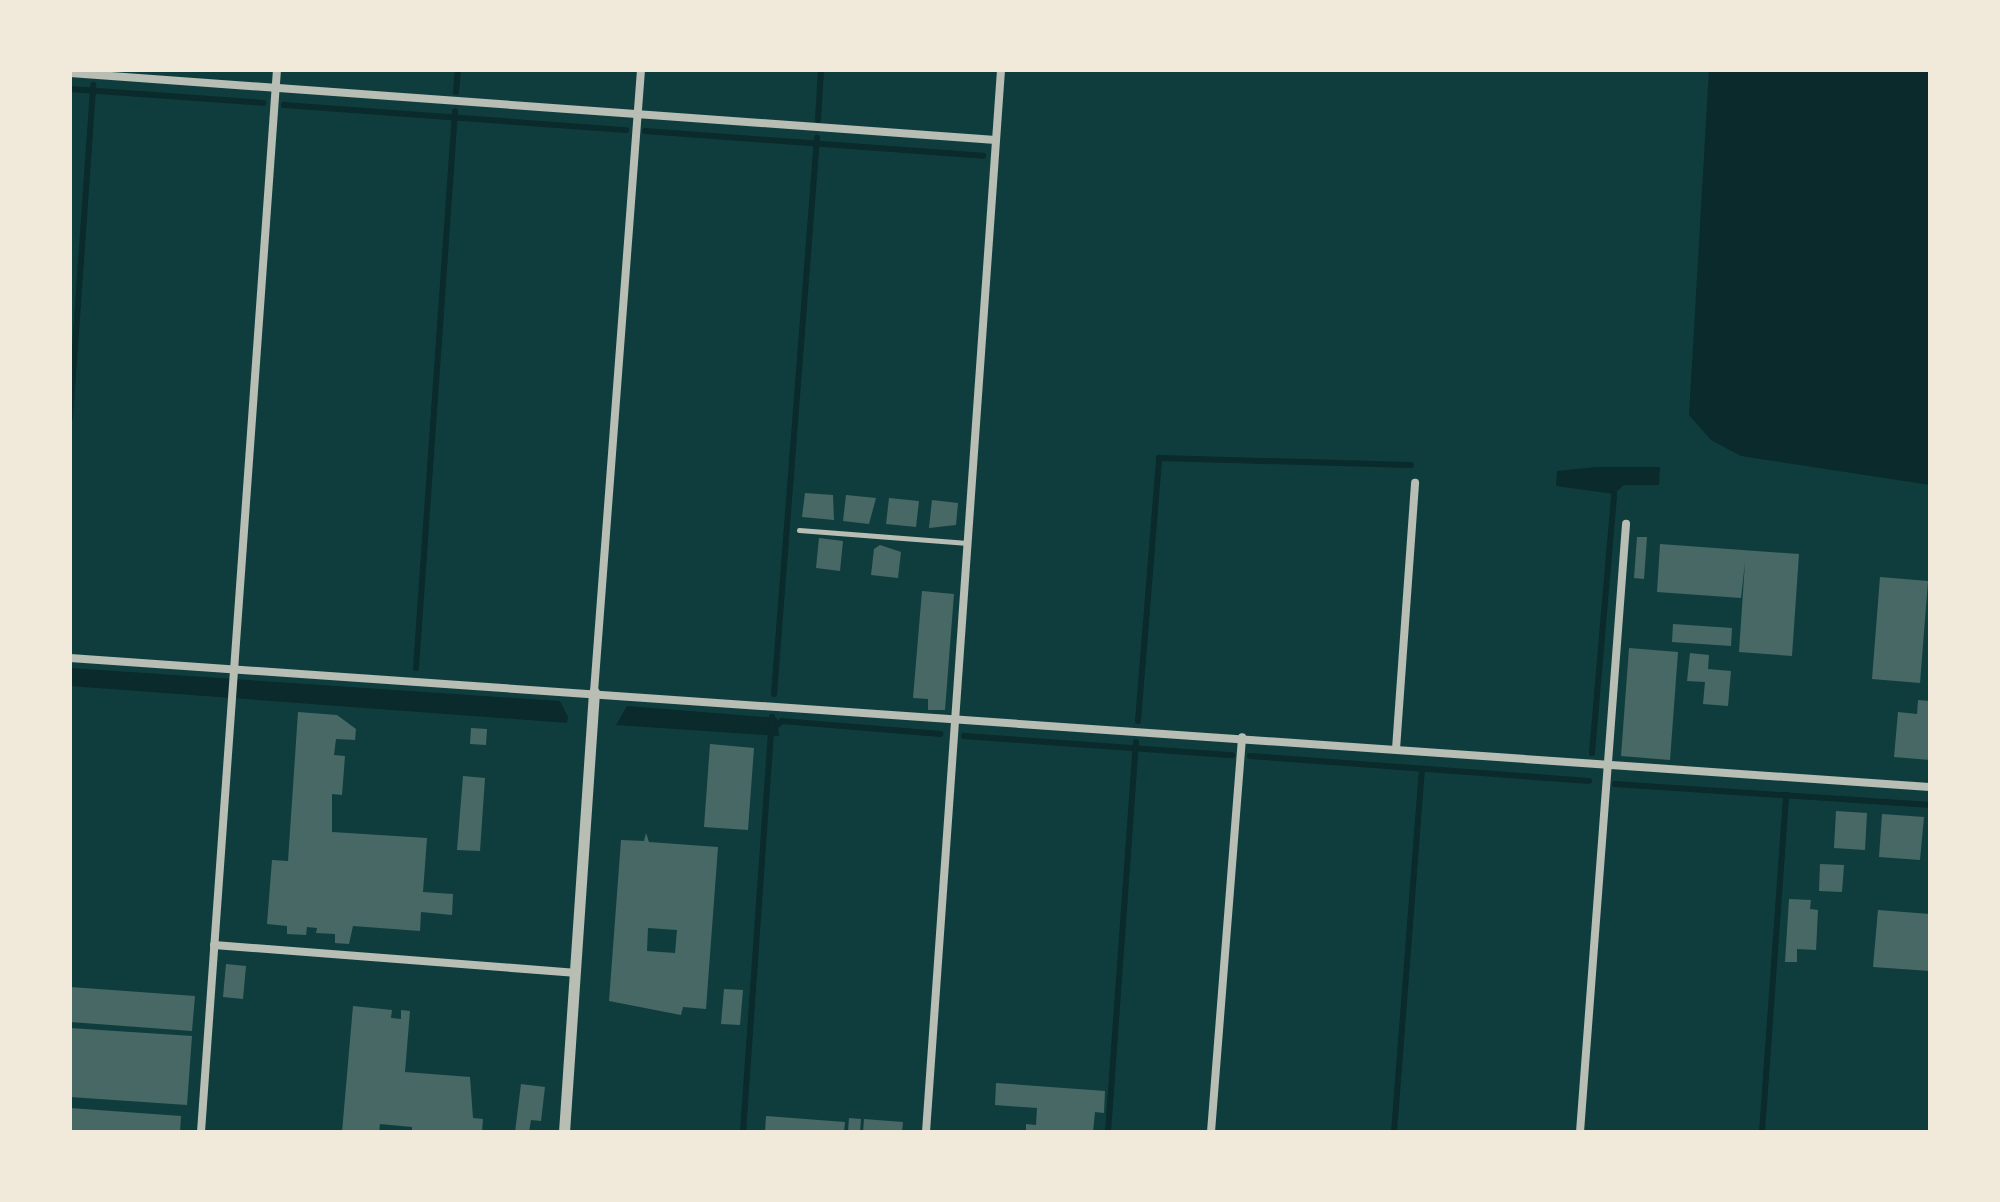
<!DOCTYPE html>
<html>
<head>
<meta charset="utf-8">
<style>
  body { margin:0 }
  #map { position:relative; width:2000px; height:1202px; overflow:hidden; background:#0f3d3e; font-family:"Alegreya Sans",sans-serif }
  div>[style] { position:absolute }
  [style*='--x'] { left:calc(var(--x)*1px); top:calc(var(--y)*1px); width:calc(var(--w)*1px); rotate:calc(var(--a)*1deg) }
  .water>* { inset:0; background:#0a2a2b }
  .stream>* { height:6px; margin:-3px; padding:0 3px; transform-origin:3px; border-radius:3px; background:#0a2a2b }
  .building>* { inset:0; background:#486865 }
  .service>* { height:5px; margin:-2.5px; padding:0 2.5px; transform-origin:2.5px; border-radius:2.5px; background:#b8beb3 }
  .minor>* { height:8px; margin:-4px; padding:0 4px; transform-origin:4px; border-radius:4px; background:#b8beb3 }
  .tertiary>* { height:11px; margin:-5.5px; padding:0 5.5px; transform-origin:5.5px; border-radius:5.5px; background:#b8beb3 }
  span { translate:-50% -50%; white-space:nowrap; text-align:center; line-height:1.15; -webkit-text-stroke:7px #f1e9da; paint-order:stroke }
  .frame { position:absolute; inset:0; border:72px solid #f1e9da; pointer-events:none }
</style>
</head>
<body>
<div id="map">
  <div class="water">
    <div style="clip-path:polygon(1709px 70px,1930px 70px,1930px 485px,1741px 456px,1711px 440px,1689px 415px)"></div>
    <div style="clip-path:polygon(1596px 467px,1660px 467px,1659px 485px,1624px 485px,1614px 494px,1556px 486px,1557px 471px)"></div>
    <div style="clip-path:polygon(70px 668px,560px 701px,568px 717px,567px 723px,70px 686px)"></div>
    <div style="clip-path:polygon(627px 706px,777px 718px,779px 736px,616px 725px)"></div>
  </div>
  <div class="stream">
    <div style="--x:70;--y:89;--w:194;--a:4.1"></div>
    <div style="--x:456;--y:92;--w:22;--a:-85"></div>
    <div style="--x:284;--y:105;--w:343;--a:4.2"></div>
    <div style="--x:818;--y:120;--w:50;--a:-86.6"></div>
    <div style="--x:645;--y:131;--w:339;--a:4.2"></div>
    <div style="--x:70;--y:418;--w:334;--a:-86"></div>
    <div style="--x:416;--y:668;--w:558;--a:-85.99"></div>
    <div style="--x:774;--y:694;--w:558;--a:-85.58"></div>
    <div style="--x:1138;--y:721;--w:264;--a:-85.4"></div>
    <div style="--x:1159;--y:458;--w:252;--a:1.6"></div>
    <div style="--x:774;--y:727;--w:10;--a:-37"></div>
    <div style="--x:782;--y:721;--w:159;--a:4.7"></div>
    <div style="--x:964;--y:736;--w:269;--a:4.1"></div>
    <div style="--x:1592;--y:753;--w:260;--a:-85.1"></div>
    <div style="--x:1250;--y:756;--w:340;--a:4.2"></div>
    <div style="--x:1615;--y:784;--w:316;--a:3.8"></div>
    <div style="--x:743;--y:1132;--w:416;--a:-86"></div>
    <div style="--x:1108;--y:1132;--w:391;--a:-85.9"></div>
    <div style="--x:1394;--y:1132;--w:364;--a:-85.6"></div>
    <div style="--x:1762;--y:1132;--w:338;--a:-85.9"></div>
  </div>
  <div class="building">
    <div style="clip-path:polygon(805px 493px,833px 495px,834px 520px,802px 517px)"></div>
    <div style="clip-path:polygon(846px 495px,876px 498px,869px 524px,843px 521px)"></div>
    <div style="clip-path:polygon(889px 498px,919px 501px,916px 527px,886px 524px)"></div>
    <div style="clip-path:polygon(932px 500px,958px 503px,956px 525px,929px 528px)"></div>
    <div style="clip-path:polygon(1637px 537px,1647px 537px,1644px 579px,1634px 578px)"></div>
    <div style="clip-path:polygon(819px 538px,843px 541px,840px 571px,816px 568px)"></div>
    <div style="clip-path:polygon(1660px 544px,1799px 554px,1792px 656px,1739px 652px,1745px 562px,1741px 598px,1657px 592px)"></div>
    <div style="clip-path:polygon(880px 545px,901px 552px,898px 578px,871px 575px,874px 549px)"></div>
    <div style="clip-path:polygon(1880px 577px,1928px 581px,1920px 683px,1872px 679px)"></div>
    <div style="clip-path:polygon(922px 591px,954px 594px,945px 710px,928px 710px,928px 699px,913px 698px)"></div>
    <div style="clip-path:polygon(1673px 624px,1732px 628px,1731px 646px,1672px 642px)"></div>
    <div style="clip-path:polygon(1629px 648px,1678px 652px,1670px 760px,1621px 756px)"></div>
    <div style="clip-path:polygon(1690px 653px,1709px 655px,1708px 669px,1731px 671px,1728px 706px,1703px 704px,1705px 682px,1687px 681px)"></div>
    <div style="clip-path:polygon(1918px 700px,1930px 701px,1930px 760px,1894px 757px,1898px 712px,1917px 714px)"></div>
    <div style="clip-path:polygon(298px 712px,337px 715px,356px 729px,355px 740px,336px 739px,334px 755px,345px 756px,342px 795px,332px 794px,332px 832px,427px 838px,423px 892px,453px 894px,452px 915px,421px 912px,420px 931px,353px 926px,349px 944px,335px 943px,335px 934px,316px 933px,317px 928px,307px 927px,306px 935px,287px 934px,287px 926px,267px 924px,272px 860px,288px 861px)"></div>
    <div style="clip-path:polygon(471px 728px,487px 729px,486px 745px,470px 744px)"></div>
    <div style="clip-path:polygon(710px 744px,754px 748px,748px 830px,704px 827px)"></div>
    <div style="clip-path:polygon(463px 776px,485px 778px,480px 851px,457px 850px)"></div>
    <div style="clip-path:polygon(1836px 811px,1867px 813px,1865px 850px,1834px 848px)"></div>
    <div style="clip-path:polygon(1882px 814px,1924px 817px,1920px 860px,1879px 857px)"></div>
    <div style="clip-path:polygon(evenodd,646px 833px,649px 842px,718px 847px,706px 1009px,683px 1007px,681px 1015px,609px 1001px,621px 840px,644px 841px,646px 833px,648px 928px,677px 930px,675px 953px,647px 951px,648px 928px)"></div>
    <div style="clip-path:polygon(1820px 864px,1844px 865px,1842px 892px,1819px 891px)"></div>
    <div style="clip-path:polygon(1789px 899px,1811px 900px,1810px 909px,1818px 910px,1816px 950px,1797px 949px,1797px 962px,1785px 962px)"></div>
    <div style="clip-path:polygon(1878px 910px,1930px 914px,1930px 971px,1873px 967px)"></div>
    <div style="clip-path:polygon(226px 964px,246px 966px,243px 999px,223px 997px)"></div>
    <div style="clip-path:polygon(70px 987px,195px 996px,192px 1031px,70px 1022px)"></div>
    <div style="clip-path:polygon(724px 989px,743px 990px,740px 1025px,721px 1024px)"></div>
    <div style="clip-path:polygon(353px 1006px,392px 1010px,391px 1018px,401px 1019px,401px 1010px,410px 1011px,405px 1072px,470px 1077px,473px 1118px,483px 1119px,482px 1132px,412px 1132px,412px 1127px,380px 1124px,379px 1132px,342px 1132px)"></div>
    <div style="clip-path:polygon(70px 1028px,192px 1036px,187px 1105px,70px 1097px)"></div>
    <div style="clip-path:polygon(996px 1083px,1105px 1091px,1104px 1113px,1095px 1112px,1093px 1132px,1026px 1132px,1026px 1124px,1036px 1125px,1037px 1108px,995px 1105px)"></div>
    <div style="clip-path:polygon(521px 1084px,545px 1087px,541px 1121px,531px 1120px,529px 1132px,515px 1132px)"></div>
    <div style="clip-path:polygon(70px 1108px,181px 1116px,180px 1132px,70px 1132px)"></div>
    <div style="clip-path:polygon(766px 1116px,845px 1122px,844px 1132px,765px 1132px)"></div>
    <div style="clip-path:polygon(849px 1118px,861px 1119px,860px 1132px,848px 1132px)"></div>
    <div style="clip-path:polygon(864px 1119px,903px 1122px,902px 1132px,863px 1132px)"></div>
  </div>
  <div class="service">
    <div style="--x:799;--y:530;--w:169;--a:4.4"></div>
  </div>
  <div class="minor">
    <div style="--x:70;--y:73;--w:928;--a:4.14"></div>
    <div style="--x:70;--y:658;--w:1864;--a:3.97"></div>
    <div style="--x:594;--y:692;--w:624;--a:-85.68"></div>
    <div style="--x:1396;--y:749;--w:267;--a:-85.9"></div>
    <div style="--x:214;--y:945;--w:361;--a:4.4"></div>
    <div style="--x:201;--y:1132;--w:1065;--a:-85.91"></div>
    <div style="--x:926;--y:1132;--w:1065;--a:-85.96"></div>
    <div style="--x:1211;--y:1132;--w:396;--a:-85.5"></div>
    <div style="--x:1580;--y:1132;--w:610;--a:-85.67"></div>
  </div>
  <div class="tertiary">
    <div style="--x:564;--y:1132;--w:441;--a:-86.1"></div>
  </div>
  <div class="frame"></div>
</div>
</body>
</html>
